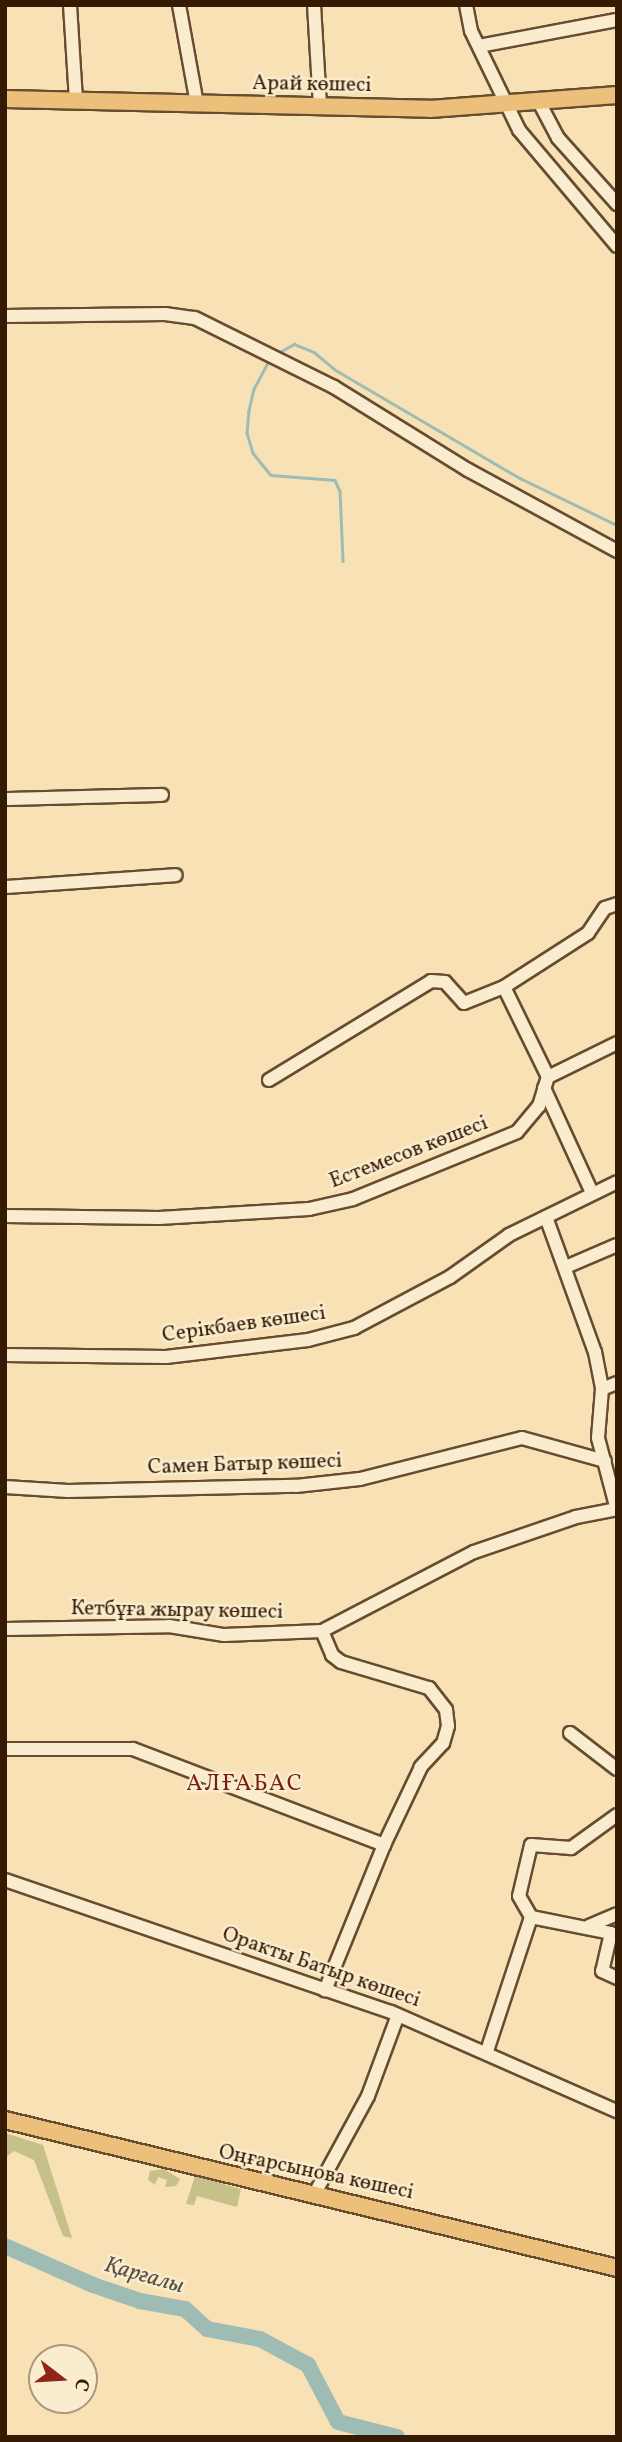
<!DOCTYPE html>
<html>
<head>
<meta charset="utf-8">
<style>
  body { margin:0 }
  #map { position:relative; width:622px; height:2442px; overflow:hidden; background:#f8e1b4; font-family:Vollkorn,serif }
  div>[style] { position:absolute }
  [style*='--x'] { left:calc(var(--x)*1px); top:calc(var(--y)*1px); width:calc(var(--w)*1px); rotate:calc(var(--a)*1deg) }
  .green>* { inset:0; background:#c5c188 }
  .stream>* { height:2.5px; margin:-1.25px; padding:0 1.25px; transform-origin:1.25px; border-radius:1.25px; background:#9fbcb4 }
  .river>* { height:16px; margin:-8px; padding:0 8px; transform-origin:8px; border-radius:8px; background:#9fbcb4 }
  .roads { filter:drop-shadow(2px 0 #664c30) drop-shadow(-2px 0 #664c30) drop-shadow(0 2px #664c30) drop-shadow(0 -2px #664c30) }
  .minor>* { height:12px; margin:-6px; padding:0 6px; transform-origin:6px; border-radius:6px; background:#faecce }
  .major>* { height:16px; margin:-8px; padding:0 8px; transform-origin:8px; border-radius:8px; background:#ecc07a }
  span { translate:-50% -50%; white-space:nowrap; text-align:center; line-height:1.15; -webkit-text-stroke:5px #faecce; paint-order:stroke }
  .street-label { font-size:21px; color:#351a04 }
  .neighbourhood-label { font-size:23px; color:#7a1f14; letter-spacing:2px }
  .water-label { font-size:23px; color:#5a5342; font-style:italic }
  .frame { position:absolute; inset:0; border:7px solid #351a04; pointer-events:none }
  .north { position:absolute; left:28px; top:2344px; width:70px; height:70px; box-sizing:border-box; background:#faecce; border:2px solid #ab987d; border-radius:50%; rotate:107deg; font-size:19px; font-weight:700; line-height:28px; text-align:center; color:#351a04 }
  .north::after { content:''; display:block; margin:auto; width:24px; height:32px; background:#8f2418; clip-path:polygon(50% 0,100% 100%,50% 72%,0 100%) }
</style>
</head>
<body>
<div id="map">
  <div class="green">
    <div style="clip-path:polygon(5px 2133px,43px 2145px,72px 2238px,63px 2236px,34px 2160px,14px 2151px,5px 2158px)"></div>
    <div style="clip-path:polygon(164px 2169px,180px 2179px,176px 2186px,165px 2187px,167px 2180px,158px 2177px,155px 2185px,148px 2180px,150px 2171px)"></div>
    <div style="clip-path:polygon(195px 2176px,241px 2189px,237px 2207px,197px 2196px,194px 2205px,186px 2204px)"></div>
  </div>
  <div class="stream">
    <div style="--x:276;--y:354;--w:21;--a:-29"></div>
    <div style="--x:294;--y:344;--w:22;--a:22"></div>
    <div style="--x:314;--y:352;--w:26;--a:40"></div>
    <div style="--x:334;--y:369;--w:216;--a:30.4"></div>
    <div style="--x:520;--y:478;--w:108;--a:25.9"></div>
    <div style="--x:269;--y:361;--w:32;--a:118"></div>
    <div style="--x:254;--y:389;--w:23;--a:103"></div>
    <div style="--x:249;--y:411;--w:22;--a:95"></div>
    <div style="--x:247;--y:433;--w:21;--a:73"></div>
    <div style="--x:253;--y:453;--w:28;--a:51"></div>
    <div style="--x:271;--y:475;--w:64;--a:4.5"></div>
    <div style="--x:335;--y:480;--w:12;--a:66"></div>
    <div style="--x:340;--y:491;--w:70;--a:87.5"></div>
  </div>
  <div class="river">
    <div style="--x:5;--y:2246;--w:96;--a:23.9"></div>
    <div style="--x:93;--y:2285;--w:50;--a:18.8"></div>
    <div style="--x:140;--y:2301;--w:46;--a:10.1"></div>
    <div style="--x:185;--y:2309;--w:30;--a:42"></div>
    <div style="--x:207;--y:2329;--w:54;--a:10.7"></div>
    <div style="--x:260;--y:2339;--w:55;--a:28.4"></div>
    <div style="--x:308;--y:2365;--w:64;--a:62.2"></div>
    <div style="--x:338;--y:2422;--w:61;--a:14.3"></div>
  </div>
  <div class="roads">
    <div class="minor">
      <div style="--x:70;--y:5;--w:95;--a:86.4"></div>
      <div style="--x:179;--y:5;--w:101;--a:79.7"></div>
      <div style="--x:314;--y:5;--w:100;--a:86.6"></div>
      <div style="--x:466;--y:5;--w:26;--a:79"></div>
      <div style="--x:471;--y:31;--w:110;--a:64.1"></div>
      <div style="--x:519;--y:130;--w:152;--a:49.8"></div>
      <div style="--x:479;--y:46;--w:140;--a:-10.7"></div>
      <div style="--x:539;--y:102;--w:41;--a:62.2"></div>
      <div style="--x:558;--y:138;--w:89;--a:48.2"></div>
      <div style="--x:5;--y:316;--w:160;--a:-0.7"></div>
      <div style="--x:165;--y:314;--w:30;--a:8"></div>
      <div style="--x:195;--y:318;--w:155;--a:26.4"></div>
      <div style="--x:334;--y:387;--w:158;--a:31.8"></div>
      <div style="--x:468;--y:470;--w:170;--a:28.5"></div>
      <div style="--x:5;--y:799;--w:157;--a:-1.5"></div>
      <div style="--x:5;--y:887;--w:171;--a:-4"></div>
      <div style="--x:504;--y:987;--w:100;--a:63.9"></div>
      <div style="--x:269;--y:1080;--w:190;--a:-31.4"></div>
      <div style="--x:431;--y:981;--w:14;--a:4"></div>
      <div style="--x:445;--y:982;--w:28;--a:48"></div>
      <div style="--x:464;--y:1003;--w:43;--a:-21.8"></div>
      <div style="--x:504;--y:987;--w:100;--a:-32.7"></div>
      <div style="--x:588;--y:933;--w:30;--a:-56"></div>
      <div style="--x:605;--y:908;--w:13;--a:-18"></div>
      <div style="--x:544;--y:1088;--w:115;--a:65.4"></div>
      <div style="--x:5;--y:1216;--w:154;--a:0.7"></div>
      <div style="--x:159;--y:1218;--w:150;--a:-3.4"></div>
      <div style="--x:309;--y:1209;--w:45;--a:-12.8"></div>
      <div style="--x:353;--y:1199;--w:177;--a:-22.2"></div>
      <div style="--x:517;--y:1132;--w:34;--a:-50"></div>
      <div style="--x:539;--y:1106;--w:30;--a:-73"></div>
      <div style="--x:548;--y:1077;--w:77;--a:-26.2"></div>
      <div style="--x:546;--y:1217;--w:144;--a:70.1"></div>
      <div style="--x:595;--y:1352;--w:38;--a:79"></div>
      <div style="--x:602;--y:1389;--w:49;--a:94.7"></div>
      <div style="--x:598;--y:1438;--w:74;--a:75.2"></div>
      <div style="--x:568;--y:1266;--w:53;--a:-23.2"></div>
      <div style="--x:5;--y:1355;--w:161;--a:0.7"></div>
      <div style="--x:166;--y:1357;--w:143;--a:-6.8"></div>
      <div style="--x:308;--y:1340;--w:48;--a:-14.6"></div>
      <div style="--x:354;--y:1328;--w:109;--a:-28"></div>
      <div style="--x:450;--y:1277;--w:72;--a:-35.4"></div>
      <div style="--x:509;--y:1235;--w:120;--a:-26.1"></div>
      <div style="--x:602;--y:1389;--w:16;--a:-22"></div>
      <div style="--x:5;--y:1487;--w:63;--a:3.6"></div>
      <div style="--x:68;--y:1491;--w:228;--a:-1.3"></div>
      <div style="--x:296;--y:1486;--w:64;--a:-6.2"></div>
      <div style="--x:360;--y:1479;--w:167;--a:-14.2"></div>
      <div style="--x:522;--y:1438;--w:86;--a:15.5"></div>
      <div style="--x:5;--y:1629;--w:164;--a:-1"></div>
      <div style="--x:169;--y:1626;--w:56;--a:9.3"></div>
      <div style="--x:224;--y:1635;--w:98;--a:-2.3"></div>
      <div style="--x:322;--y:1631;--w:171;--a:-27.5"></div>
      <div style="--x:474;--y:1552;--w:108;--a:-18.9"></div>
      <div style="--x:576;--y:1517;--w:42;--a:-11"></div>
      <div style="--x:322;--y:1631;--w:26;--a:67"></div>
      <div style="--x:332;--y:1655;--w:11;--a:38"></div>
      <div style="--x:341;--y:1662;--w:92;--a:16.5"></div>
      <div style="--x:429;--y:1688;--w:28;--a:52"></div>
      <div style="--x:446;--y:1710;--w:16;--a:83"></div>
      <div style="--x:448;--y:1726;--w:18;--a:106"></div>
      <div style="--x:443;--y:1743;--w:33;--a:133"></div>
      <div style="--x:421;--y:1767;--w:86;--a:115.4"></div>
      <div style="--x:384;--y:1845;--w:157;--a:112.1"></div>
      <div style="--x:570;--y:1733;--w:59;--a:37.5"></div>
      <div style="--x:5;--y:1749;--w:128;--a:0"></div>
      <div style="--x:133;--y:1749;--w:269;--a:20.9"></div>
      <div style="--x:617;--y:1815;--w:57;--a:144.3"></div>
      <div style="--x:571;--y:1848;--w:40;--a:-175.7"></div>
      <div style="--x:531;--y:1845;--w:52;--a:103.2"></div>
      <div style="--x:519;--y:1896;--w:24;--a:60"></div>
      <div style="--x:531;--y:1917;--w:82;--a:11.3"></div>
      <div style="--x:611;--y:1933;--w:39;--a:103"></div>
      <div style="--x:602;--y:1971;--w:17;--a:25"></div>
      <div style="--x:5;--y:1880;--w:408;--a:18.9"></div>
      <div style="--x:391;--y:2012;--w:247;--a:23.7"></div>
      <div style="--x:589;--y:1926;--w:30;--a:-23"></div>
      <div style="--x:487;--y:2051;--w:141;--a:-71.8"></div>
      <div style="--x:314;--y:2195;--w:113;--a:-61.4"></div>
      <div style="--x:368;--y:2096;--w:86;--a:-69.7"></div>
    </div>
    <div class="major">
      <div style="--x:5;--y:99;--w:425;--a:1.3"></div>
      <div style="--x:430;--y:109;--w:188;--a:-4.3"></div>
      <div style="--x:5;--y:2120;--w:630;--a:13.59"></div>
    </div>
  </div>
  <div class="street-label">
    <span style="left:312px;top:85px;rotate:1deg">Арай көшесі</span>
    <span style="left:409px;top:1153px;rotate:-21deg">Естемесов көшесі</span>
    <span style="left:244px;top:1325px;rotate:-8deg">Серікбаев көшесі</span>
    <span style="left:245px;top:1465px;rotate:-2deg">Самен Батыр көшесі</span>
    <span style="left:177px;top:1611px;rotate:1deg">Кетбұға жырау көшесі</span>
    <span style="left:321px;top:1968px;rotate:19deg">Оракты Батыр көшесі</span>
    <span style="left:316px;top:2173px;rotate:12deg">Оңғарсынова көшесі</span>
  </div>
  <div class="neighbourhood-label">
    <span style="left:245px;top:1784px">АЛҒАБАС</span>
  </div>
  <div class="water-label">
    <span style="left:144px;top:2276px;rotate:16deg">Қарғалы</span>
  </div>
  <div class="frame"></div>
  <div class="north">С</div>
</div>
</body>
</html>
